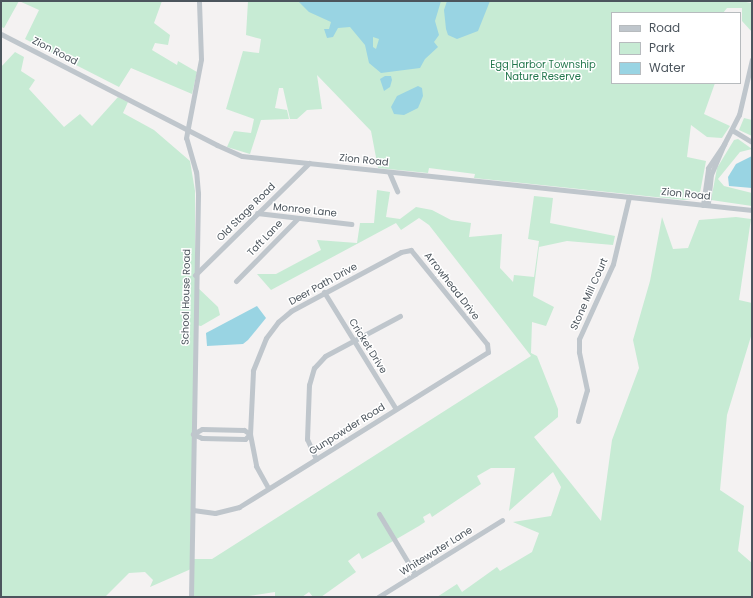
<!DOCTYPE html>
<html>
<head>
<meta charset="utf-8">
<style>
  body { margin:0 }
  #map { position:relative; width:753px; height:598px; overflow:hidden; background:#f4f2f2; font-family:Poppins,sans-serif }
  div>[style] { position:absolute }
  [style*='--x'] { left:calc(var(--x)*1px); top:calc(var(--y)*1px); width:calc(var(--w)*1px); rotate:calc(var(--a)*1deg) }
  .green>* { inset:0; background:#c7ebd4 }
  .water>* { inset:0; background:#99d4e3 }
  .minor>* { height:5px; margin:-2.5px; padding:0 2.5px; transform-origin:2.5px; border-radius:2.5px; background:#bfc6cc }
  span { translate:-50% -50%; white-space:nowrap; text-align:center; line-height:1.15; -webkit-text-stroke:3px #fff; paint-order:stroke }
  .street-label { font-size:10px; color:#4c555d }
  .park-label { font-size:10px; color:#23774d }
  .frame { position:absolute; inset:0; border:2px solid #4c555d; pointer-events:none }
  .legend { position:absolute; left:611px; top:12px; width:130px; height:72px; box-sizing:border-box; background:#fff; border:1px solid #b7bbbe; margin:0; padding:5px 7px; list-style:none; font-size:12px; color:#4c555d }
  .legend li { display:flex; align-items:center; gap:8px; height:20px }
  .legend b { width:20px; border:1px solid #b7bbbe }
</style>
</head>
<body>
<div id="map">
  <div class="green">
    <div style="clip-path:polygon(1px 1px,162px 1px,154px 23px,170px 35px,168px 45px,155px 43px,152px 50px,177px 65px,178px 61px,197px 72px,192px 94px,131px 68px,119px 87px,25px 39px,39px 10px,19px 1px,4px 28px,1px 27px)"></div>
    <div style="clip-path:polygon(248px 1px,740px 1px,752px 3px,752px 32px,742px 21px,742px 8px,727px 8px,723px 13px,612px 13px,612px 83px,715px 83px,704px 114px,730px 126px,722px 138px,707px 137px,691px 125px,687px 157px,706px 161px,699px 198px,684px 200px,474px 178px,475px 174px,429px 168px,428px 173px,378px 168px,371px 131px,317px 75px,322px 109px,307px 110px,297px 119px,290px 119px,283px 88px,279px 88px,275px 108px,287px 110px,289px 119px,261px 120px,250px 154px,227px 147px,234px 131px,251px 133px,254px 119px,226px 109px,243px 51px,259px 53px,261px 39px,246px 35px)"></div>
    <div style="clip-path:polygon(15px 52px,24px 57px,21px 71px,35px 80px,29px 89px,64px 127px,80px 114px,92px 126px,118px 97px,128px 102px,123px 113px,154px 130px,190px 161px,195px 191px,195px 285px,218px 307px,220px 315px,201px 326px,195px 325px,192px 559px,212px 559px,531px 356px,429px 225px,419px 218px,401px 230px,396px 223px,271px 290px,257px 274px,276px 274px,321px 250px,317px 240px,357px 243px,360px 223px,374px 223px,377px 190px,390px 192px,386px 217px,400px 219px,416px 207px,432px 210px,451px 220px,471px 223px,469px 237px,502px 234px,500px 268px,513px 282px,514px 275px,534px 277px,539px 241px,528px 239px,534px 196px,553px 198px,550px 223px,615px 236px,613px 245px,567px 241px,539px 247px,533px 296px,554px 307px,546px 326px,532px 322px,531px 353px,537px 356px,558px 409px,558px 417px,534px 437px,601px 521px,612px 440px,639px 368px,633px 340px,650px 281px,662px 217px,673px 249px,688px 248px,699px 220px,736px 217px,751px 219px,739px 300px,752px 303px,752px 333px,727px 415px,720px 490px,744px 506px,738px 551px,752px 563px,752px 597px,437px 597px,457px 584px,462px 592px,497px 567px,500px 571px,532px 552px,539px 533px,513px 522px,551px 516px,561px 487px,553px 472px,509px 511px,515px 468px,491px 468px,477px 476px,481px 484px,432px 517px,430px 513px,423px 517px,425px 522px,419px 526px,362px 559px,359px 553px,348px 561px,356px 572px,321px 597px,313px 597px,309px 592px,302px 597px,275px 597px,275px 592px,249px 596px,190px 597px,191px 569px,150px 587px,153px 580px,145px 572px,129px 573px,105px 597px,1px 597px,1px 67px)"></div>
    <div style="clip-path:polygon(744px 118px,752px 120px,752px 136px,739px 130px)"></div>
    <div style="clip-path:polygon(738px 139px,752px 149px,740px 152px,718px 179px,724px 186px,752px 193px,752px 206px,711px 200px,717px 168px,734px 140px)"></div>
  </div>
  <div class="water">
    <div style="clip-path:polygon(evenodd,298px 1px,441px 1px,435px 21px,439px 35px,434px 42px,438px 47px,425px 59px,420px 68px,381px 73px,369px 63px,365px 45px,350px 27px,338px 28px,333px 37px,327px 38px,324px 29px,329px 29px,331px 22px,309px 12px,298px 1px,373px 37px,379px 39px,376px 49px,373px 47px,373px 37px)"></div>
    <div style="clip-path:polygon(447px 1px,490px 1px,478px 31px,457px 39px,448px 35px,446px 29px,444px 10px)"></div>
    <div style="clip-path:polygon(385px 76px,391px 76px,392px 80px,390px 87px,384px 91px,380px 79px)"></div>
    <div style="clip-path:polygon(418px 86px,422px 88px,423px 96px,418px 108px,404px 115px,394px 114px,391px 107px,397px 96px)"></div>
    <div style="clip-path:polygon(752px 156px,752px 188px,729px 186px,728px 177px,736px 164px)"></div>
    <div style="clip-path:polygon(257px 306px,266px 318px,248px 340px,243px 344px,207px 346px,206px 333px)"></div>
  </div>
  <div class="minor">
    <div style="--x:1;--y:34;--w:243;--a:27.2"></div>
    <div style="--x:217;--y:145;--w:27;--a:24"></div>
    <div style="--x:242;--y:156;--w:513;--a:6.04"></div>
    <div style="--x:732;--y:130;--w:23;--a:31"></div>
    <div style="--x:724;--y:144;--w:33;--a:-63"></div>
    <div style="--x:739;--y:115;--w:57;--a:-76.9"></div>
    <div style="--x:389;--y:172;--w:21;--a:67"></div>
    <div style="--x:703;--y:205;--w:37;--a:-82"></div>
    <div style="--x:708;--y:168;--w:29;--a:-56"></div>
    <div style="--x:724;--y:144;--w:33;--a:113"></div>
    <div style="--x:711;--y:174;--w:31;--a:96"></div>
    <div style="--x:257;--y:213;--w:95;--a:6.7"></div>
    <div style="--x:195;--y:275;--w:160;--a:-44.5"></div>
    <div style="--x:236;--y:281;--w:87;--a:-45.5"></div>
    <div style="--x:324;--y:292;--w:137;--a:58.4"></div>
    <div style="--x:578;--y:421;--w:32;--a:-74"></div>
    <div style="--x:587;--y:390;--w:39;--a:-102"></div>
    <div style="--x:579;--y:352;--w:13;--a:-90"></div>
    <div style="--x:579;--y:339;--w:82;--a:-65.6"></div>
    <div style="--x:613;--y:264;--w:69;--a:-76.6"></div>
    <div style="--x:202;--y:429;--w:42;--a:1.4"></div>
    <div style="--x:244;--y:430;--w:7;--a:34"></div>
    <div style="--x:250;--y:434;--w:7;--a:135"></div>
    <div style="--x:245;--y:439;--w:43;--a:-178.7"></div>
    <div style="--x:202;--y:438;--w:10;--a:-156"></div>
    <div style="--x:193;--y:434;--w:10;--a:-29"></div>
    <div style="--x:316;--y:459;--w:22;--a:-114"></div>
    <div style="--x:307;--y:439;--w:54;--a:-87.9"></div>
    <div style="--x:309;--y:385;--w:18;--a:-74"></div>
    <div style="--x:314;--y:368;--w:16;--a:-47"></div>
    <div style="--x:325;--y:356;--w:85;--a:-28.1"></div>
    <div style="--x:193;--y:510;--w:22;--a:8"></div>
    <div style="--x:215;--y:513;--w:25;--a:-14"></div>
    <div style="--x:239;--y:507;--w:293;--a:-31.9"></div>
    <div style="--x:488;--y:352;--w:8;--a:-97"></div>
    <div style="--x:487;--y:344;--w:121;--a:-129"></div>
    <div style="--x:411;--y:250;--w:10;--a:169"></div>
    <div style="--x:401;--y:252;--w:125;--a:151.8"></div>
    <div style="--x:291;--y:311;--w:17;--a:140"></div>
    <div style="--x:278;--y:322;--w:20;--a:127"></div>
    <div style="--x:266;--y:338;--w:35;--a:112"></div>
    <div style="--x:253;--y:371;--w:63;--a:92.7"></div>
    <div style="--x:250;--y:434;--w:33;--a:79"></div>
    <div style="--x:256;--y:466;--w:25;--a:61"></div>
    <div style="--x:379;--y:514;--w:70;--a:59"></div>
    <div style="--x:191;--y:597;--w:404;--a:-89"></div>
    <div style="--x:198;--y:193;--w:21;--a:-95"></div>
    <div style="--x:196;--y:172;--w:35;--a:-106"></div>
    <div style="--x:186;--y:138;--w:80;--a:-79.2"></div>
    <div style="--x:201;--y:59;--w:58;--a:-92"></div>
    <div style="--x:378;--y:597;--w:146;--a:-31.8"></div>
  </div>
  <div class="street-label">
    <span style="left:55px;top:51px;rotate:27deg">Zion Road</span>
    <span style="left:364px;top:160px;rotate:6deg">Zion Road</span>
    <span style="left:686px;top:194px;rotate:6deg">Zion Road</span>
    <span style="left:305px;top:210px;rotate:6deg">Monroe Lane</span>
    <span style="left:246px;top:212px;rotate:-45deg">Old Stage Road</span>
    <span style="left:265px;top:238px;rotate:-46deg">Taft Lane</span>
    <span style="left:323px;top:284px;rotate:-29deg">Deer Path Drive</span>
    <span style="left:452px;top:286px;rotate:52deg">Arrowhead Drive</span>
    <span style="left:589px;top:294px;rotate:-66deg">Stone Mill Court</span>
    <span style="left:186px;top:297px;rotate:-89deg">School House Road</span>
    <span style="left:368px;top:346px;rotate:58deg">Cricket Drive</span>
    <span style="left:347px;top:429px;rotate:-32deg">Gunpowder Road</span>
    <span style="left:436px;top:551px;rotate:-32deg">Whitewater Lane</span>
  </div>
  <div class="park-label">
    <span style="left:543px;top:70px">Egg Harbor Township<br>Nature Reserve</span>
  </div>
  <div class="frame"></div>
  <ul class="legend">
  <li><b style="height:5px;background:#bfc6cc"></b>Road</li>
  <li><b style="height:11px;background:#c7ebd4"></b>Park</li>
  <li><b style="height:11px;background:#99d4e3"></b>Water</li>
  </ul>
</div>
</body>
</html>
